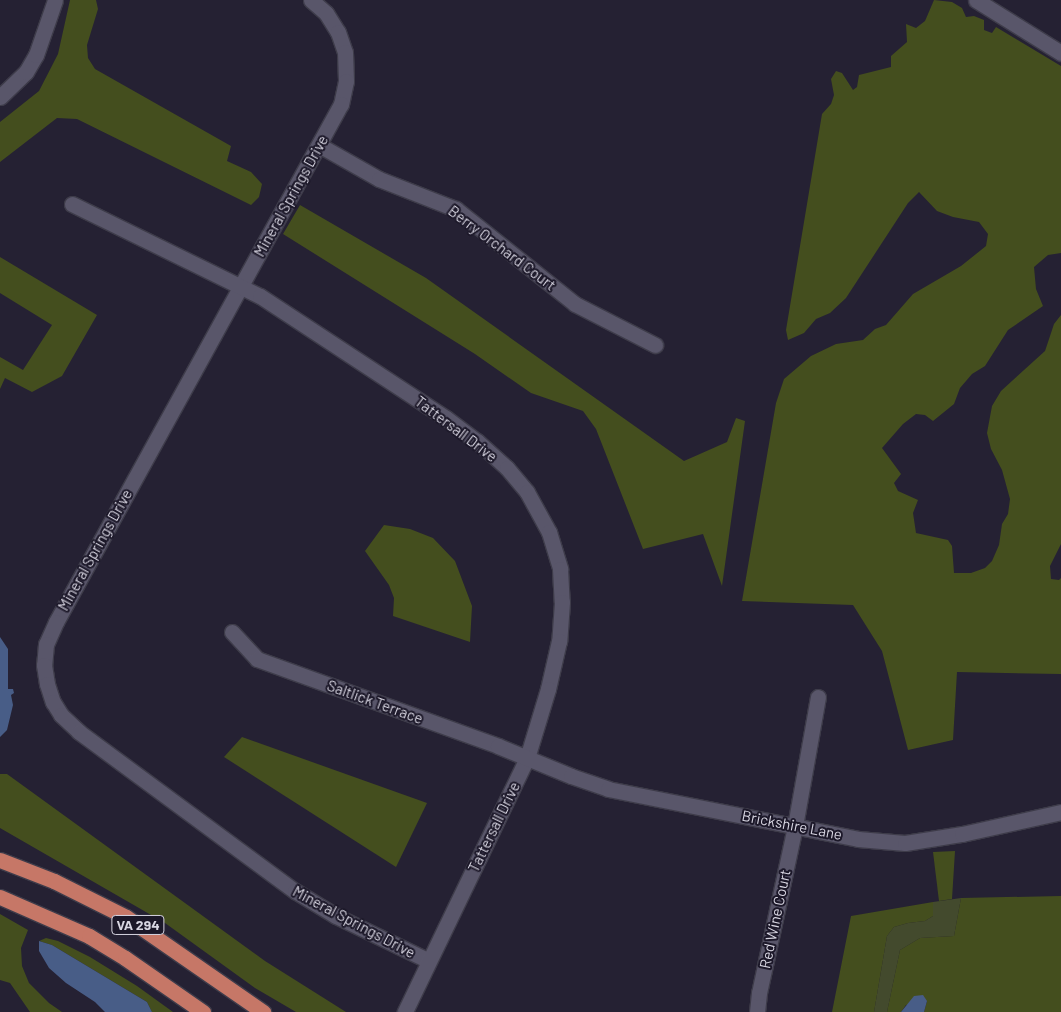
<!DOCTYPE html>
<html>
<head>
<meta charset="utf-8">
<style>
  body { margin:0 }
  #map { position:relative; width:1061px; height:1012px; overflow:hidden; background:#252133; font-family:Barlow,sans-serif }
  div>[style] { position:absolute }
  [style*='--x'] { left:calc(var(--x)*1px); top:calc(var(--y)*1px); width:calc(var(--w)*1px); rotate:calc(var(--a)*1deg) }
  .green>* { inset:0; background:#434a2d }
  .forest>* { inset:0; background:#444e1e }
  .water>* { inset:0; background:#485d87 }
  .roads { filter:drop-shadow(1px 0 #3e3c4a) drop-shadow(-1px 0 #3e3c4a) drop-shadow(0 1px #3e3c4a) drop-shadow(0 -1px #3e3c4a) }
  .minor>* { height:15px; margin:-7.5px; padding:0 7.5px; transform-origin:7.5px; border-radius:7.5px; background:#59566a }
  .highway>* { height:15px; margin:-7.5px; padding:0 7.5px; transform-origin:7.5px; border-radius:7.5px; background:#c67767 }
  span { translate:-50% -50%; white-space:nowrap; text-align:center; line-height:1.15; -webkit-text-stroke:4px #1c1829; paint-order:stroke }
  .shield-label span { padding:1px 4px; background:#1c1829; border:1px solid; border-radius:4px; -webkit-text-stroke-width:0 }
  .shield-label { font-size:14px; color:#d8d6e2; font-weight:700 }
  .street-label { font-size:15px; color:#d8d6e2 }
</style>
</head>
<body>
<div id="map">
  <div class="green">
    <div style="clip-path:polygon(961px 898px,954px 936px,920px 938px,900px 950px,887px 1012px,874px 1012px,887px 936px,894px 927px,908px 923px,925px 921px,933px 916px,933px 902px)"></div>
  </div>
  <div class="forest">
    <div style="clip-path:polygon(70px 0,96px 0,98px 9px,87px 45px,88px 58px,95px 69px,231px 146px,227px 161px,251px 172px,262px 184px,259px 197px,251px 205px,77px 119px,57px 118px,0 162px,0 122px,39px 91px,58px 54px)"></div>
    <div style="clip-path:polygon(934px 0,952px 2px,962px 8px,966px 17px,974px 16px,984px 20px,984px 30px,992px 33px,996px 27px,1061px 66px,1061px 253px,1048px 255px,1034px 267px,1036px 289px,1043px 306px,1008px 330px,985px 366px,972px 374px,960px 388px,954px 404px,933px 421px,925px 415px,916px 414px,903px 424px,882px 448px,901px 474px,894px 483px,898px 491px,918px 500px,913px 513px,916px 533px,948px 540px,952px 546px,954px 573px,971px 573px,985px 568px,992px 561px,999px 545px,1002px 524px,1008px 514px,1010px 499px,1002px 470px,991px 449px,987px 433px,992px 406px,1001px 391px,1045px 351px,1054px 324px,1061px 315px,1061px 544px,1050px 566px,1051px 579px,1059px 580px,1061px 578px,1061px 674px,957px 672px,953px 740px,908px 750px,882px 651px,853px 605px,742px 601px,776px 403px,784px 379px,811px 356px,836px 344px,863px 340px,875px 329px,886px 325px,913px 294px,961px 266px,986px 246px,988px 234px,979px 222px,953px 217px,937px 211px,919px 192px,908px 203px,846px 298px,830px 313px,816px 319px,804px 333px,788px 340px,786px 330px,822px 114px,831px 104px,834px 95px,831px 79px,836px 71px,842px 73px,853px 90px,857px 87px,859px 75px,891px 67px,891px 56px,907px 42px,906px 24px,916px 28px,925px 21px)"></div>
    <div style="clip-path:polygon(300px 205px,426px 278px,684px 461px,727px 442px,736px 418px,745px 421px,722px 586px,703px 534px,643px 549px,596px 429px,583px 411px,531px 393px,475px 354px,283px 234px)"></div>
    <div style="clip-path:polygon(0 257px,97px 315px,62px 376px,32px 392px,5px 378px,0 389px,0 357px,23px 370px,52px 325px,0 293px)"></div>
    <div style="clip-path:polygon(384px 525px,410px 529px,433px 538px,455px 561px,472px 606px,470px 642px,393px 616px,394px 598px,389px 585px,365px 551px)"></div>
    <div style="clip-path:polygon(242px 737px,427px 803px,396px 867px,224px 757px)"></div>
    <div style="clip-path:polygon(0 774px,7px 774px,265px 961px,346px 1012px,296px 1012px,255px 988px,165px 923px,0 828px)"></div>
    <div style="clip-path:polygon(955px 851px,952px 899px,939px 901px,933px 852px)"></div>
    <div style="clip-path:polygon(1061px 896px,1061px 1012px,924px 1012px,927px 1001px,906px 1005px,901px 1012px,887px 1012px,900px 950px,920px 938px,954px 936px,961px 898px)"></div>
    <div style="clip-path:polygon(933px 902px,933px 916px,925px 921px,908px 923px,894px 927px,887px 936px,874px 1012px,832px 1012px,851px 916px)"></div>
    <div style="clip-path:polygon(0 914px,28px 930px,21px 948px,22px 966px,29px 983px,49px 1003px,62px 1012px,30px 1012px,10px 983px,0 980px)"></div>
    <div style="clip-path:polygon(46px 938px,58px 941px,90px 957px,137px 986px,173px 1012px,152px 1012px,147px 1002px,52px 945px,39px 941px)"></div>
  </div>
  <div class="water">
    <div style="clip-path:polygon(0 637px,8px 649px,8px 689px,13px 689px,14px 693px,11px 695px,13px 705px,7px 730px,0 737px)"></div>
    <div style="clip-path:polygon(39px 941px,52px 945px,147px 1002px,152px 1012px,105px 1012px,95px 1002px,66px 983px,49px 968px,39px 951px)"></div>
    <div style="clip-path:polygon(923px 995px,927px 1001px,924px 1012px,901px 1012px,914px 996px)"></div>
  </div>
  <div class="roads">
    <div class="minor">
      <div style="--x:311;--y:0;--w:20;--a:41"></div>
      <div style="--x:326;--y:13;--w:22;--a:58"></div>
      <div style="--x:338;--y:32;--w:21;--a:71"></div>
      <div style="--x:345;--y:52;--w:29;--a:88"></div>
      <div style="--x:346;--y:81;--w:24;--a:102"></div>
      <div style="--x:341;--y:104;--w:591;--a:118.82"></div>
      <div style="--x:56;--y:622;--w:24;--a:114"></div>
      <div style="--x:46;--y:644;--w:21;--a:95"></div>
      <div style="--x:44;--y:665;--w:19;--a:81"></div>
      <div style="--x:47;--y:684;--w:19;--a:72"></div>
      <div style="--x:53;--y:702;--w:15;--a:58"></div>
      <div style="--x:61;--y:715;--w:25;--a:43"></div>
      <div style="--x:79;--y:732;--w:268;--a:36.4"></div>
      <div style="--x:295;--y:891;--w:48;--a:31.4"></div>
      <div style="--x:336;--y:916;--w:103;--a:25.8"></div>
      <div style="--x:976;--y:0;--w:100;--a:31.9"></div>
      <div style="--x:0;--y:97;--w:36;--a:-44"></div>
      <div style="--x:26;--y:72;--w:20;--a:-60"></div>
      <div style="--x:36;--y:55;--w:58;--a:-70.9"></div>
      <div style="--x:319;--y:145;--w:69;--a:29.5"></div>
      <div style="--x:379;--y:179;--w:83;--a:21.3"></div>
      <div style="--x:456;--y:209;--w:152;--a:38.6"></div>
      <div style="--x:575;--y:304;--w:90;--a:27.1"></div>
      <div style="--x:72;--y:204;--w:209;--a:26.1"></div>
      <div style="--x:260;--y:296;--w:222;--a:33.3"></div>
      <div style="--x:446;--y:418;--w:39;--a:37"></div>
      <div style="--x:477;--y:441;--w:40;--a:42"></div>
      <div style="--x:507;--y:468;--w:31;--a:50"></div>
      <div style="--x:527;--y:492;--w:46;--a:61.2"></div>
      <div style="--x:549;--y:532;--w:39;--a:73"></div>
      <div style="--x:560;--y:569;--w:33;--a:87"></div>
      <div style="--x:562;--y:602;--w:39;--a:94"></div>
      <div style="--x:559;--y:641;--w:49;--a:102.9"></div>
      <div style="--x:548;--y:689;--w:72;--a:106.9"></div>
      <div style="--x:527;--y:758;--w:282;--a:115.7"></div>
      <div style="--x:232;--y:632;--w:37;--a:47"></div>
      <div style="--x:257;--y:659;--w:256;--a:19.8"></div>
      <div style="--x:498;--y:746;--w:79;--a:22.3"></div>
      <div style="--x:571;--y:776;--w:39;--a:19"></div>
      <div style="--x:608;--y:789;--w:255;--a:11.3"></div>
      <div style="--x:858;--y:839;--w:47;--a:4.9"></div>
      <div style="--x:905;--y:843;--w:58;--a:-9"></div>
      <div style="--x:962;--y:834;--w:101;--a:-12.5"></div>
      <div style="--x:757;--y:1012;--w:19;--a:-84"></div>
      <div style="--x:759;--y:993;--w:171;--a:-77.8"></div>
      <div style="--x:795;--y:826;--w:131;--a:-79.9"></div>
    </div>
    <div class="highway">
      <div style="--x:0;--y:860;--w:58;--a:21.3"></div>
      <div style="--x:54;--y:881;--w:80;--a:26.6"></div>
      <div style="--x:126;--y:917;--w:167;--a:34.7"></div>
      <div style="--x:0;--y:897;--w:97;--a:23.7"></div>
      <div style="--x:89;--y:936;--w:42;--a:31.4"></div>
      <div style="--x:125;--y:958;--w:95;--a:34.7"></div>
    </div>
  </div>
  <div class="shield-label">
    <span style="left:138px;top:925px">VA 294</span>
  </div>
  <div class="street-label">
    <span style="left:291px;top:196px;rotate:-61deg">Mineral Springs Drive</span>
    <span style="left:502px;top:248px;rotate:37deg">Berry Orchard Court</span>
    <span style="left:456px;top:429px;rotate:37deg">Tattersall Drive</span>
    <span style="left:95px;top:550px;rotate:-61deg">Mineral Springs Drive</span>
    <span style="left:375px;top:702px;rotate:20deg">Saltlick Terrace</span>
    <span style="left:792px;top:825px;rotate:11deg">Brickshire Lane</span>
    <span style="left:494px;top:827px;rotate:-64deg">Tattersall Drive</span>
    <span style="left:775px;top:919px;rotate:-78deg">Red Wine Court</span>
    <span style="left:354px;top:922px;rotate:28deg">Mineral Springs Drive</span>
  </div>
</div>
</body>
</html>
